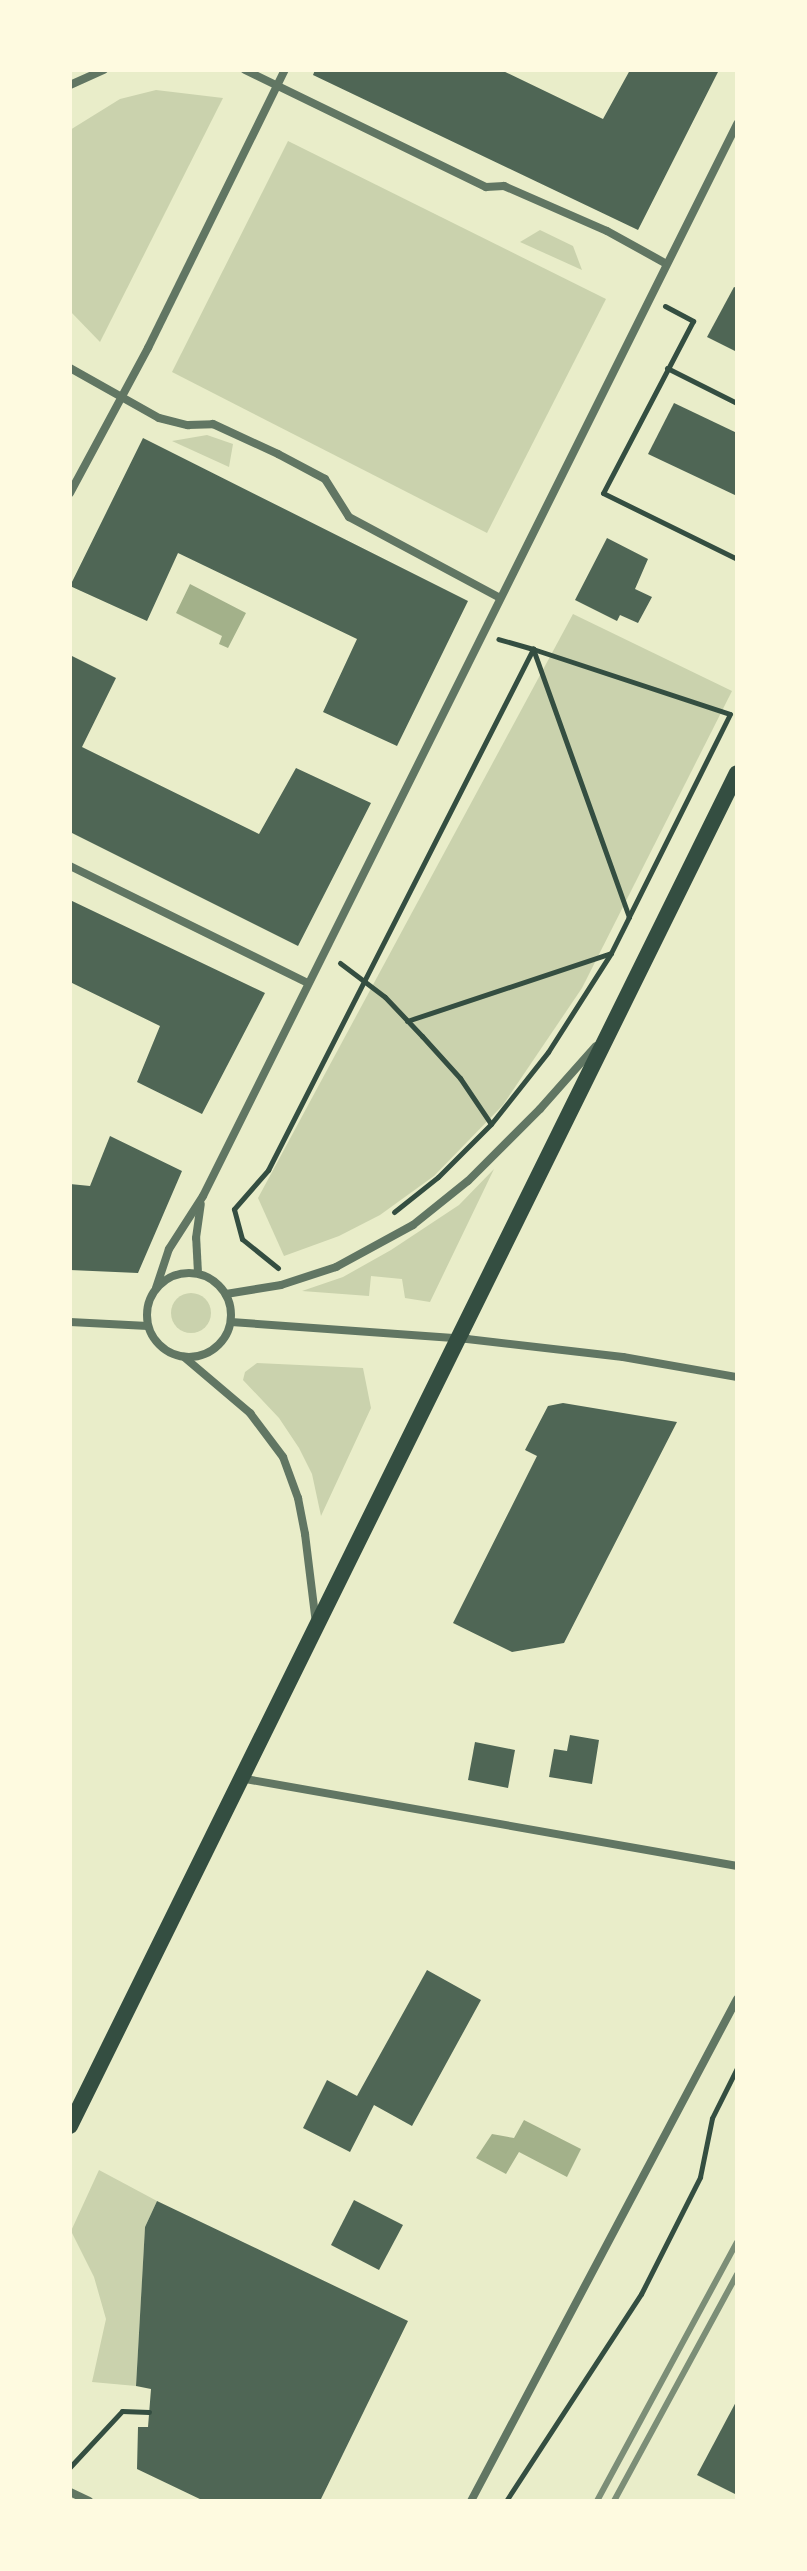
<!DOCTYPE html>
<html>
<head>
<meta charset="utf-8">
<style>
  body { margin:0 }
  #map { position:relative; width:807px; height:2571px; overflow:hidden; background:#e9edc9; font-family:"Alegreya Sans",sans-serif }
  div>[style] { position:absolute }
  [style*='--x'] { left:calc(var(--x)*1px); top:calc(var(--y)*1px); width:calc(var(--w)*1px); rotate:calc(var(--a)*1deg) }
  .green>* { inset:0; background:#cad2ad }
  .round { border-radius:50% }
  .water>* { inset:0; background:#a3b18a }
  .building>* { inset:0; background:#4f6655 }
  .path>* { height:5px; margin:-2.5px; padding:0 2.5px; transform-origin:2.5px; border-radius:2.5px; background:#344e41 }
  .minor>* { height:8px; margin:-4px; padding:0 4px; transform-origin:4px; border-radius:4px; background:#617663 }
  .minor>.ring { margin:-4px; padding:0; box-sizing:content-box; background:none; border:8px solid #617663; border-radius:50% }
  .secondary>* { height:16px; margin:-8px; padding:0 8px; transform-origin:8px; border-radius:8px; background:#344e41 }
  .rail>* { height:6px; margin:-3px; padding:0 3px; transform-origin:3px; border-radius:3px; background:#7c8e77 }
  span { translate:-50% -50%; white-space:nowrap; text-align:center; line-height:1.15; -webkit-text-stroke:6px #fefae0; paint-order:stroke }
  .frame { position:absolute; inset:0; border:72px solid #fefae0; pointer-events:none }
</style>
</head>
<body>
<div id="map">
  <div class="green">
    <div style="clip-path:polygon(156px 90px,223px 98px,100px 342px,70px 311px,70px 130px,120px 99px)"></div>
    <div style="clip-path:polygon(288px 141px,606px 299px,487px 533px,172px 372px)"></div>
    <div style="clip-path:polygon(540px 230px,573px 246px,582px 270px,520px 242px)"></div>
    <div style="clip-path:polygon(207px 435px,233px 444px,229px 467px,172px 441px)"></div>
    <div style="clip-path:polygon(573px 614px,732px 691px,582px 988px,503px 1105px,434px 1176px,380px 1215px,339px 1236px,284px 1256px,258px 1198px)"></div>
    <div style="clip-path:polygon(494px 1169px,430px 1302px,405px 1298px,402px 1279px,371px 1276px,369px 1296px,302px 1291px,343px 1277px,391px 1250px,459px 1205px)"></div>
    <div class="round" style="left:171px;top:1293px;width:40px;height:40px"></div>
    <div style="clip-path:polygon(257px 1363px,363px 1368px,371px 1408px,321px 1516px,312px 1474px,299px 1448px,279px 1418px,243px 1380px,245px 1372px)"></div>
    <div style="clip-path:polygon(99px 2170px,157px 2201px,145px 2227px,136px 2386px,92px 2382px,106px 2319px,94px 2277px,71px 2231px)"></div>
  </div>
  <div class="water">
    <div style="clip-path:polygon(190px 584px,246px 613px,228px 648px,219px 644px,222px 636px,176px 613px)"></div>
    <div style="clip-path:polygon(524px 2120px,581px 2149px,567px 2177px,519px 2152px,506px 2174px,476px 2158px,492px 2134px,514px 2138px)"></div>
  </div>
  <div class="building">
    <div style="clip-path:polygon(315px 70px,501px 70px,603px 119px,630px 70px,719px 70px,638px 230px,313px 75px)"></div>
    <div style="clip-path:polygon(734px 287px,737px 288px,737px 352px,707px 337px)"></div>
    <div style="clip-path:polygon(674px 403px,737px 433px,737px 496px,648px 454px)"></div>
    <div style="clip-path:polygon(143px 438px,468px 601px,397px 746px,323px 712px,357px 639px,178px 553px,147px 621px,70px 586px)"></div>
    <div style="clip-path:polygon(607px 538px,648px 559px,635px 589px,652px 597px,638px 623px,620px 615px,617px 621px,575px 600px)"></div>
    <div style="clip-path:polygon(70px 655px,116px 678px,82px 747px,259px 834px,296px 768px,371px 803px,298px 946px,70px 832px)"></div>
    <div style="clip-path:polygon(70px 900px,265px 993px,202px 1114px,137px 1082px,160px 1026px,70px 982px)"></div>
    <div style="clip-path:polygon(110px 1136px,182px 1171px,138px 1273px,70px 1270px,70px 1184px,90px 1186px)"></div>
    <div style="clip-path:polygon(563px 1403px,677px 1422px,564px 1643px,512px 1652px,453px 1623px,537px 1456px,525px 1450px,548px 1406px)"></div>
    <div style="clip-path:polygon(570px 1735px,599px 1740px,592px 1784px,549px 1777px,554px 1749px,567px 1751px)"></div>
    <div style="clip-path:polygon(475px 1742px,515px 1750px,508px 1788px,468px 1780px)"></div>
    <div style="clip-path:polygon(427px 1970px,481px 2000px,412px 2126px,374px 2105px,350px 2152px,303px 2128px,327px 2080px,357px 2096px)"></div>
    <div style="clip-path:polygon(354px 2200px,403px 2225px,379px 2270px,331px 2245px)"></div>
    <div style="clip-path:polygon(157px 2201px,408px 2321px,320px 2501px,204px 2501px,137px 2469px,138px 2427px,148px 2427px,151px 2389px,136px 2386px,145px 2227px)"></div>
    <div style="clip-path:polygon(737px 2400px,737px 2490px,735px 2494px,697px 2475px)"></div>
  </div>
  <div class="path">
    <div style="--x:665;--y:306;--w:32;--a:28"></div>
    <div style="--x:693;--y:321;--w:194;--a:117.6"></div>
    <div style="--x:603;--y:493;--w:149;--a:26.2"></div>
    <div style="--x:667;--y:368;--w:78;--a:26.6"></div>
    <div style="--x:340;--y:963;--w:56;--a:37.1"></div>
    <div style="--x:385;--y:997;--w:54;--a:46.5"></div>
    <div style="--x:422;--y:1036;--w:57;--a:47.9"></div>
    <div style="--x:460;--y:1078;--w:55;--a:56"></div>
    <div style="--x:407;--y:1021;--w:215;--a:-18.4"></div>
    <div style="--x:611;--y:953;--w:40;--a:-63.4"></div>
    <div style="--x:629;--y:917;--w:285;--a:-109.7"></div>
    <div style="--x:533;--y:649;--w:207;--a:18.3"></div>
    <div style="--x:730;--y:714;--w:227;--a:116.5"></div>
    <div style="--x:394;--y:1212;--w:56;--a:-38.5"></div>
    <div style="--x:438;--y:1177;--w:75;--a:-45"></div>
    <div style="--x:491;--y:1124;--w:92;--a:-51.6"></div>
    <div style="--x:548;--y:1052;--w:117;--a:-57.5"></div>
    <div style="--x:278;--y:1268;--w:46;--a:-141.1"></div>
    <div style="--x:242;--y:1239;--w:31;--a:-105"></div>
    <div style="--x:234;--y:1209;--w:52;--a:-48.9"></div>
    <div style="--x:268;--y:1170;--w:585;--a:-63.04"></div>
    <div style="--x:533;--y:649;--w:36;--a:-164"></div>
    <div style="--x:70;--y:2467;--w:76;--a:-47.1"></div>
    <div style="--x:122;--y:2411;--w:27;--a:2"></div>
    <div style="--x:506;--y:2501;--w:247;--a:-56.9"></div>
    <div style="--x:641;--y:2294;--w:131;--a:-63.2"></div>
    <div style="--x:700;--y:2177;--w:60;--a:-78.5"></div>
    <div style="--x:712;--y:2118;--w:56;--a:-63.4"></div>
  </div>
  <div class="minor">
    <div style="--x:245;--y:70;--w:268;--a:25.9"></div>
    <div style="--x:486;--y:187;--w:18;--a:-3"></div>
    <div style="--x:504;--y:186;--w:112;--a:23.6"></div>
    <div style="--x:607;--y:231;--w:66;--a:28.9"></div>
    <div style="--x:70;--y:85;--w:37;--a:-24"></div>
    <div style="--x:70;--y:368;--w:102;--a:29.3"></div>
    <div style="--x:159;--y:418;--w:30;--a:14"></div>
    <div style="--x:188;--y:425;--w:25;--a:-2"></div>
    <div style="--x:213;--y:424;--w:72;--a:24.8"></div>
    <div style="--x:278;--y:454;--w:53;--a:28"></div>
    <div style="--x:325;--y:479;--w:45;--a:57.7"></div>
    <div style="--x:349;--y:517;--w:171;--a:28.2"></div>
    <div style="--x:70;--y:493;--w:165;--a:-61.7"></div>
    <div style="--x:148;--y:348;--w:310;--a:-63.8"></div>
    <div style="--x:70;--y:866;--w:265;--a:26.2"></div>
    <div class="ring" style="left:147px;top:1273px;width:76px;height:76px"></div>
    <div style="--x:198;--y:1273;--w:35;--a:-93"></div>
    <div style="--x:196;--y:1238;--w:34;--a:-82"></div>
    <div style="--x:156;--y:1288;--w:41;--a:-71.6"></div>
    <div style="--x:169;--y:1249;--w:63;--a:-57.3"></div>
    <div style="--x:203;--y:1196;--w:1198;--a:-63.52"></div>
    <div style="--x:226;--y:1294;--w:56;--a:-9.3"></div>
    <div style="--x:281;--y:1285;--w:58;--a:-18.1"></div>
    <div style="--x:336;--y:1267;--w:88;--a:-28.6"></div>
    <div style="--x:413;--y:1225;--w:70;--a:-38.7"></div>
    <div style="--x:468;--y:1181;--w:102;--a:-45"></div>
    <div style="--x:540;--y:1109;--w:84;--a:-48.4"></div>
    <div style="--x:70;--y:1322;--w:78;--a:2.9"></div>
    <div style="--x:231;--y:1322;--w:237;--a:4.1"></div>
    <div style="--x:467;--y:1339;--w:157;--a:6.6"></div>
    <div style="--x:623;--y:1357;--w:116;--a:10"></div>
    <div style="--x:184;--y:1357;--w:87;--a:40.3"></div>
    <div style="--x:250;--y:1413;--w:55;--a:53.1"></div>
    <div style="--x:283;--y:1457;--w:44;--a:69.9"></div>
    <div style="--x:298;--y:1498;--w:37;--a:79"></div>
    <div style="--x:305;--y:1534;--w:90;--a:83"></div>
    <div style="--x:240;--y:1778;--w:505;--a:10.04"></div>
    <div style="--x:70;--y:2492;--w:21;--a:25"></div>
    <div style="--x:471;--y:2501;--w:568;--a:-62.08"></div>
  </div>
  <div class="secondary">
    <div style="--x:70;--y:2126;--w:1508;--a:-63.76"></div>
  </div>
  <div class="rail">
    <div style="--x:597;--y:2501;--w:294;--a:-61.6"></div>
    <div style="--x:614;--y:2501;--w:258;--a:-61.5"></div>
  </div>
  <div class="frame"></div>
</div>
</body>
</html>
